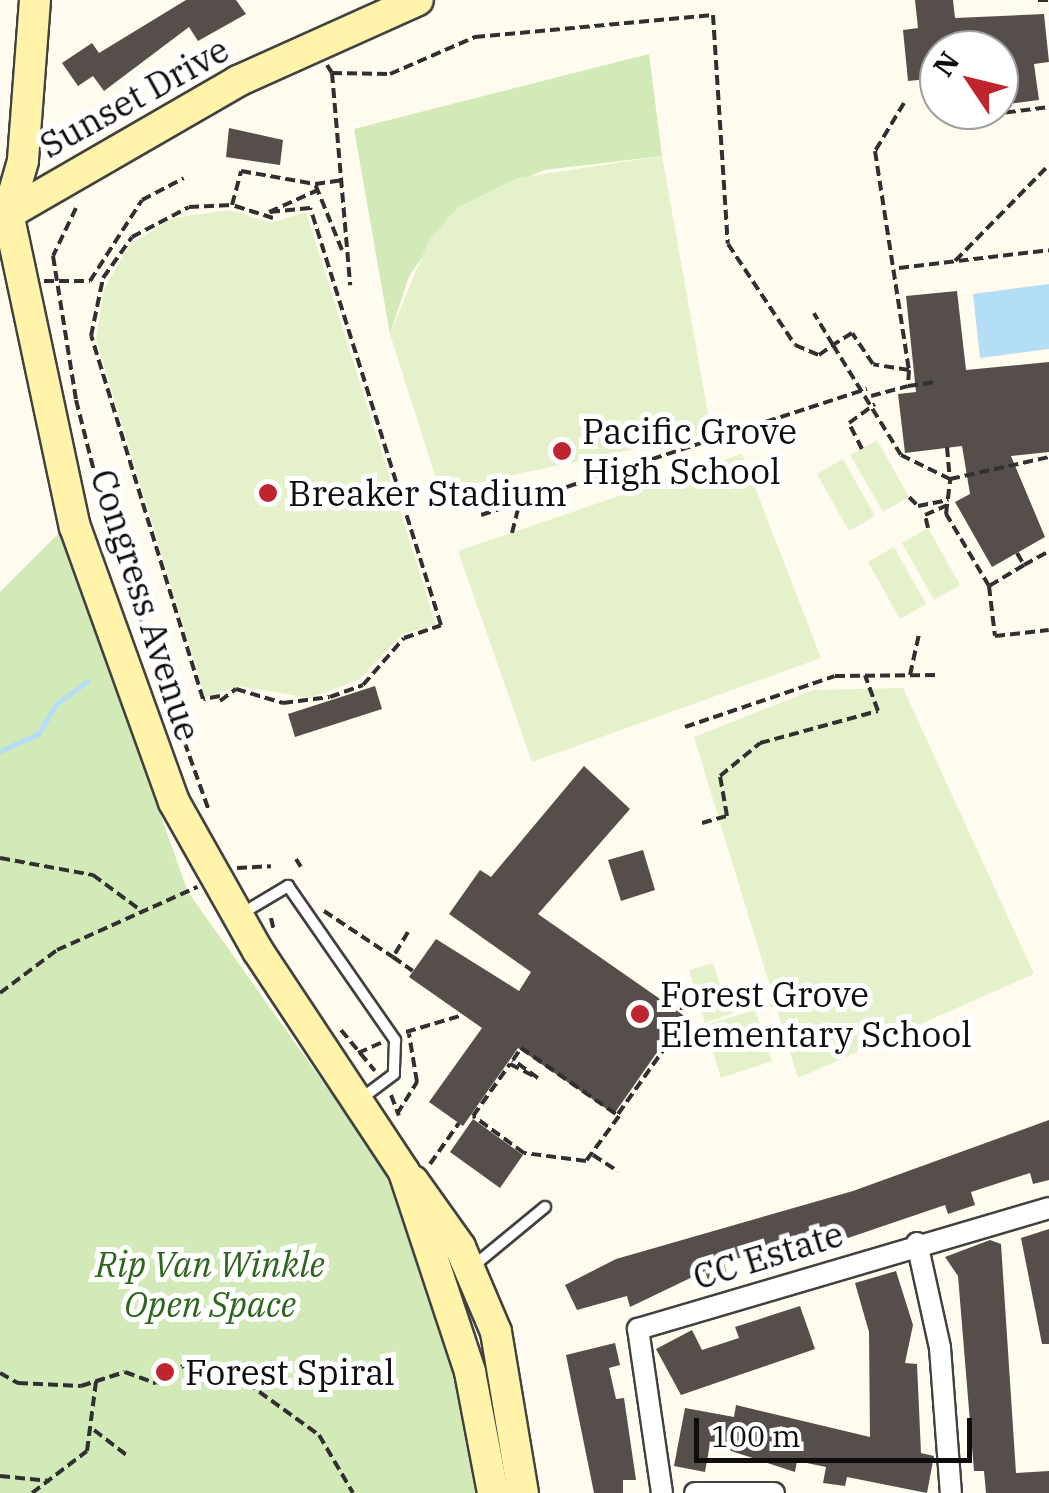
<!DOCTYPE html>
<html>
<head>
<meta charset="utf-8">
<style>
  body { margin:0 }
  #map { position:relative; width:1049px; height:1493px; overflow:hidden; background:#fffbee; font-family:"IBM Plex Serif",serif }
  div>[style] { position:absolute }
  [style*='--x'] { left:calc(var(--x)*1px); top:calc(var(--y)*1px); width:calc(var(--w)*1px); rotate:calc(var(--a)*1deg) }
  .green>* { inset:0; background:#d2e9b8 }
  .pitch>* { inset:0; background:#e4f1ca }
  .water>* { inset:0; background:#b3def6 }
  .stream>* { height:5px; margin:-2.5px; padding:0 2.5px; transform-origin:2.5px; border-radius:2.5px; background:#b3def6 }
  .building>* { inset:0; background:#564e4a }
  .path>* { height:4px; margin-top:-2px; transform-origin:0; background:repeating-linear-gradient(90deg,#303030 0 10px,transparent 0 15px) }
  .roads { filter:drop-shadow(2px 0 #414141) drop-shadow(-2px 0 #414141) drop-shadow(0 2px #414141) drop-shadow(0 -2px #414141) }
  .lane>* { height:10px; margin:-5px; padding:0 5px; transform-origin:5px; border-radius:5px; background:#fff }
  .street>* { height:20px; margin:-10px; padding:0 10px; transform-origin:10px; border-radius:10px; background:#fff }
  .secondary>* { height:30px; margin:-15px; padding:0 15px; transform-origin:15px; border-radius:15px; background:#fff4a9 }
  .dots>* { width:28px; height:28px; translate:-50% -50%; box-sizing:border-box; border:5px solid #fff; border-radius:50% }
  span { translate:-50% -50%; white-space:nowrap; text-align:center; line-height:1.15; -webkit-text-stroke:10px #fff; paint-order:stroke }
  .street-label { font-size:35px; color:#0e0e0e }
  .poi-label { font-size:35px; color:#0e0e0e }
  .left { translate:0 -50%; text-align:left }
  .park-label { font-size:35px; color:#2e661d; font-style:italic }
  .north { position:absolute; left:919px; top:30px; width:100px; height:100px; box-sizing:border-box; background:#fff; border:2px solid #9f9f9f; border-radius:50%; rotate:305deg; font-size:28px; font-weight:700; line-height:40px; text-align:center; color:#0e0e0e }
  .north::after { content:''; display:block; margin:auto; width:35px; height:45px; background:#bf252f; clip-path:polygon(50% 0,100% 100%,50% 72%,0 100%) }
  .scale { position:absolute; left:694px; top:1418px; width:278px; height:45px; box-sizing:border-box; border:5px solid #0e0e0e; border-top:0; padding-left:12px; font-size:30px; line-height:35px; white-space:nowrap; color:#0e0e0e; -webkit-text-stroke:8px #fff; paint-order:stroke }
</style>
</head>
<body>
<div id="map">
  <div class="green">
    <div style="clip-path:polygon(649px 54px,662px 156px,544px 170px,457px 208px,409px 276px,390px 334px,354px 129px)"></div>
    <div style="clip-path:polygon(60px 532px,188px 892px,391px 1178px,416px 1229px,493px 1493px,0 1493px,0 592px)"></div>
  </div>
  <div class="pitch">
    <div style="clip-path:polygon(662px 156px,710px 425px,703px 434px,440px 491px,390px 334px,429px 240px,457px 208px,517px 178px)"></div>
    <div style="clip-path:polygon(230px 210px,271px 223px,306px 212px,436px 625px,402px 634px,360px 679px,310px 698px,240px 686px,205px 697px,96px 339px,104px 289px,129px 246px,172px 218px)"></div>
    <div style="clip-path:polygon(877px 440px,909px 497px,883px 512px,850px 455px)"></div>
    <div style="clip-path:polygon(742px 454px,821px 658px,532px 762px,458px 551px)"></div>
    <div style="clip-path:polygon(843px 459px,875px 516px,849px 531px,817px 474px)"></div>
    <div style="clip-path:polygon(928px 528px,960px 585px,934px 600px,902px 543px)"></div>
    <div style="clip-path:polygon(894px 547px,926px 604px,900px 619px,868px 562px)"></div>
    <div style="clip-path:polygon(903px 688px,1034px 974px,798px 1078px,694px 737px,813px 690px)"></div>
    <div style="clip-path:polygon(713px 963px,723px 995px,748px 988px,753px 1006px,705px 1023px,689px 970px)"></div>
    <div style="clip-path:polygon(755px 1010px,772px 1061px,721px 1078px,705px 1025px)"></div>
  </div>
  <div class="water">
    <div style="clip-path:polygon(1049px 284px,1049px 349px,980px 358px,973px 294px)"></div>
  </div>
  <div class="stream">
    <div style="--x:0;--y:751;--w:42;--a:-24.1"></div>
    <div style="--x:38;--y:734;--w:35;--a:-59"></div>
    <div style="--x:56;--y:704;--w:39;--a:-36"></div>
  </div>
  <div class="building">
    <div style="clip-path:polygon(186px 0,236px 0,246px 14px,198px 41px,189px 27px,104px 91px,93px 76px,78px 86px,62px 63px,92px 43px,99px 53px)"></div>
    <div style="clip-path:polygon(915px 0,953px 0,955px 18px,1044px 14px,1049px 62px,1034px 64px,1039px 100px,999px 105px,999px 50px,939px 50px,939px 78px,908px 81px,903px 30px,918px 28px)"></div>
    <div style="clip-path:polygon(229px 128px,283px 140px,280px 165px,226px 157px)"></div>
    <div style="clip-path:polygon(957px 291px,966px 370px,1049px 362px,1049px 452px,1011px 456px,1045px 537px,992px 567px,955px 502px,970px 494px,962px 446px,905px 453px,898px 394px,916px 392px,906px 296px)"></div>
    <div style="clip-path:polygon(375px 686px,382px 709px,295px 737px,288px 714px)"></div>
    <div style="clip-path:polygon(584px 766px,630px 809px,538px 914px,683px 1015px,614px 1114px,518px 1048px,463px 1126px,429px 1102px,482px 1028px,409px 977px,436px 939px,519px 991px,531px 972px,449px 914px,480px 870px,491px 877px)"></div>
    <div style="clip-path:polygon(643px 850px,655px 890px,621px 901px,608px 860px)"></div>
    <div style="clip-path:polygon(473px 1119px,523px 1155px,500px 1188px,450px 1152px)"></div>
    <div style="clip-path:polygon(1049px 1120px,1049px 1180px,1033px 1184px,1030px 1173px,971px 1192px,975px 1205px,948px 1214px,945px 1205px,757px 1269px,752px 1254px,724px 1263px,729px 1280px,710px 1286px,705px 1271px,630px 1307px,627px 1296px,577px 1310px,565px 1285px,616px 1259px,853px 1191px)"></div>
    <div style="clip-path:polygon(1049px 1229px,1049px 1344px,1042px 1344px,1021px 1238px)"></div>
    <div style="clip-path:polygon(990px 1240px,1001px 1244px,1016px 1473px,1049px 1471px,1049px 1493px,986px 1493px,984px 1471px,974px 1471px,958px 1276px,945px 1257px)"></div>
    <div style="clip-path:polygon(896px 1271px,913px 1325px,905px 1363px,917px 1364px,921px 1453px,934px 1456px,927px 1493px,847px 1477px,845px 1486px,823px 1483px,826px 1467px,797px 1461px,795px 1472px,710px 1444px,705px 1472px,674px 1466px,685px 1408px,734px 1417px,736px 1405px,870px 1437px,869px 1332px,855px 1283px)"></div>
    <div style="clip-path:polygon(800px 1306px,815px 1349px,681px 1395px,656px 1349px,692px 1330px,702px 1350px,739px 1338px,735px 1327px)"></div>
    <div style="clip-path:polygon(615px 1343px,620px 1365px,609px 1368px,616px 1399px,624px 1398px,636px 1480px,623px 1480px,623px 1493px,594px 1493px,566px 1355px)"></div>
  </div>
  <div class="path">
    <div style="--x:1038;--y:0;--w:11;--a:0"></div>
    <div style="--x:327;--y:65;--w:9;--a:58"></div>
    <div style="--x:332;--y:73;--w:58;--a:1"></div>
    <div style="--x:390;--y:74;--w:93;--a:-23.5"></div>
    <div style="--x:475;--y:37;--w:239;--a:-5.3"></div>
    <div style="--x:713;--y:15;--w:229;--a:86.3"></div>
    <div style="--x:728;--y:244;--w:121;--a:56.4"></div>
    <div style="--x:795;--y:345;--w:26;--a:23"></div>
    <div style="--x:819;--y:355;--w:17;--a:-36"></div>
    <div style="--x:833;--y:345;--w:37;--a:-121"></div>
    <div style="--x:332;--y:73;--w:213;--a:85.1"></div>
    <div style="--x:904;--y:103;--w:56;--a:121.1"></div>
    <div style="--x:875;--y:151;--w:222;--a:81.2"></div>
    <div style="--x:909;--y:370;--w:36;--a:-171"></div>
    <div style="--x:873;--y:364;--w:37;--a:-124"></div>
    <div style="--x:852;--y:333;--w:22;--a:148"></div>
    <div style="--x:833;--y:345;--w:129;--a:58.3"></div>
    <div style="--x:901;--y:455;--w:55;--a:26.1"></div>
    <div style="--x:956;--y:110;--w:9;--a:58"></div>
    <div style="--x:961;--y:118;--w:89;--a:-7.1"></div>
    <div style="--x:76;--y:208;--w:53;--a:115.6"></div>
    <div style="--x:53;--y:256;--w:146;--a:80.9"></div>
    <div style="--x:76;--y:400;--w:134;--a:75.8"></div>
    <div style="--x:109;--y:530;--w:298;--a:70.4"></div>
    <div style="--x:273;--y:218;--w:43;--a:-162.4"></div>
    <div style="--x:232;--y:205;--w:35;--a:-75"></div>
    <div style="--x:241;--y:171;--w:75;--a:10"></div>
    <div style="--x:342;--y:250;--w:71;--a:-112.2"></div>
    <div style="--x:315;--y:184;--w:29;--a:-8"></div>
    <div style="--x:955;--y:261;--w:134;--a:-45.6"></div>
    <div style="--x:899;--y:268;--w:151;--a:-6.8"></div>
    <div style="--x:44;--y:281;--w:46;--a:0"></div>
    <div style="--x:90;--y:281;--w:96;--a:-57.3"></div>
    <div style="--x:142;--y:200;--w:47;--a:-27.6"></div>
    <div style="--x:909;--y:370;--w:16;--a:94"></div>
    <div style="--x:908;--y:386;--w:28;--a:-8"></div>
    <div style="--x:871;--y:396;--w:38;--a:-15"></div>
    <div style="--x:947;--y:447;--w:32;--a:85"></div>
    <div style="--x:862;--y:449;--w:29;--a:-117"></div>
    <div style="--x:849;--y:423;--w:32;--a:-36"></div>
    <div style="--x:909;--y:497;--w:13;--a:45"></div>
    <div style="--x:918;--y:506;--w:31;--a:-11"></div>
    <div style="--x:481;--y:515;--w:406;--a:-18.1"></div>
    <div style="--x:928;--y:528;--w:13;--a:-103"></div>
    <div style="--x:925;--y:515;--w:24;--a:-24"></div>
    <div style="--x:512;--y:533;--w:29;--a:-76"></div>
    <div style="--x:1017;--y:553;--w:14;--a:60"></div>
    <div style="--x:1024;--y:565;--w:29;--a:-29"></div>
    <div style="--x:1024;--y:565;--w:41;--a:149"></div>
    <div style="--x:989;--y:586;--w:50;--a:83.2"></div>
    <div style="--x:995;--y:636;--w:54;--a:-6.3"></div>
    <div style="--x:989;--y:586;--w:84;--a:-120.8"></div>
    <div style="--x:946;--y:514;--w:35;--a:-83"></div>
    <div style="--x:950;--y:479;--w:101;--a:-12.5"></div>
    <div style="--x:910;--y:675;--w:42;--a:-77.6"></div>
    <div style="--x:220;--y:696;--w:17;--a:170"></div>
    <div style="--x:203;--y:699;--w:380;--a:-107.1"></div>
    <div style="--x:91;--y:336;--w:59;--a:-78.3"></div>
    <div style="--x:103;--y:278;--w:50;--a:-54.7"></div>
    <div style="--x:132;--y:237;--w:64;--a:-27.8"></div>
    <div style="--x:189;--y:207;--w:43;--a:-2.7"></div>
    <div style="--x:220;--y:701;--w:20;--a:-37"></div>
    <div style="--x:236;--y:689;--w:49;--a:16.6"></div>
    <div style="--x:283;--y:703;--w:47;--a:-7.3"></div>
    <div style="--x:330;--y:697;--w:35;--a:-20"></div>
    <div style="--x:363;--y:685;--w:62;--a:-48.9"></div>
    <div style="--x:404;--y:638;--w:39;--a:-19"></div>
    <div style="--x:441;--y:625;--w:437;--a:-107.4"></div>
    <div style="--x:310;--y:208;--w:41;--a:174.4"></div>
    <div style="--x:269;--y:212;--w:54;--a:-24.2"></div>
    <div style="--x:685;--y:727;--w:158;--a:-18.8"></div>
    <div style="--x:835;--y:676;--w:103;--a:-0.6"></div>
    <div style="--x:702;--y:823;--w:26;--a:-16"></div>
    <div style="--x:727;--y:816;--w:41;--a:-99.9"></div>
    <div style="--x:720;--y:776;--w:52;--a:-39.5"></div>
    <div style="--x:760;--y:743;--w:122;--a:-15.2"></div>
    <div style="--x:878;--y:711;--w:38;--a:-110"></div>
    <div style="--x:0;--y:858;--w:95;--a:10.4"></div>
    <div style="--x:93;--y:875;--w:62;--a:36.5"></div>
    <div style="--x:296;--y:859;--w:9;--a:58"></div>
    <div style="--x:237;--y:868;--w:34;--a:-3"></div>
    <div style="--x:324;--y:911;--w:83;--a:33.7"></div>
    <div style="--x:271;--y:918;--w:13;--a:77"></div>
    <div style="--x:408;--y:932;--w:29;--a:121"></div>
    <div style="--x:393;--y:957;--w:24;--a:35"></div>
    <div style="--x:0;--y:993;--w:71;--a:-37"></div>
    <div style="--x:57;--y:950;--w:154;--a:-24.2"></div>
    <div style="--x:757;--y:1010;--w:22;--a:-18"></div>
    <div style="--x:341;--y:1030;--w:53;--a:50.3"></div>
    <div style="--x:406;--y:1032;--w:59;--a:-16.6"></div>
    <div style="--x:521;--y:1048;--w:119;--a:34.8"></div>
    <div style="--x:619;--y:1116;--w:56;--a:126.3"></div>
    <div style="--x:586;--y:1161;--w:63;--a:-172.6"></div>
    <div style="--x:524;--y:1153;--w:63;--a:-144"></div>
    <div style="--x:473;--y:1116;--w:64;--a:-54.6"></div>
    <div style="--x:510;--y:1064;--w:31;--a:27"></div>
    <div style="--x:538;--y:1078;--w:31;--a:-144"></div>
    <div style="--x:513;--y:1060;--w:14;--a:-56"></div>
    <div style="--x:358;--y:1053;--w:27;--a:-24"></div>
    <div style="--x:391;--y:1095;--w:22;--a:69"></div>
    <div style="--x:397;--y:1114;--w:38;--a:-58"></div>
    <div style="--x:417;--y:1082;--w:49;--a:-99.5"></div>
    <div style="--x:618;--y:1114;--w:109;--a:-54.7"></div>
    <div style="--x:681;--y:1025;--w:21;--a:-87"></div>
    <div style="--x:682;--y:1004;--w:14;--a:-12"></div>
    <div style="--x:593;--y:1155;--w:30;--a:33"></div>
    <div style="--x:430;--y:1164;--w:50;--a:-54.7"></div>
    <div style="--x:0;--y:1373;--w:21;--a:29"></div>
    <div style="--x:18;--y:1383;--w:63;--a:2.7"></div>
    <div style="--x:81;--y:1386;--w:46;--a:-17.7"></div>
    <div style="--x:125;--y:1372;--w:33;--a:20"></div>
    <div style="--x:156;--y:1383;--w:34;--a:-32"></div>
    <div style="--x:185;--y:1365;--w:65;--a:16.2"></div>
    <div style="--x:247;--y:1383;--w:89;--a:35.8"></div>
    <div style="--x:319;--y:1435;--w:67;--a:59.6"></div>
    <div style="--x:94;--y:1430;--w:44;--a:37.6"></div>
    <div style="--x:0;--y:1476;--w:50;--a:5.7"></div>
    <div style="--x:32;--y:1493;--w:69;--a:-37.4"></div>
    <div style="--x:87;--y:1451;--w:70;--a:-82.6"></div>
  </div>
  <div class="roads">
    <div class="lane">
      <div style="--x:241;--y:914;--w:55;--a:-30.8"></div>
      <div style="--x:288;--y:886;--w:188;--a:55.2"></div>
      <div style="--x:395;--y:1040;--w:34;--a:92"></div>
      <div style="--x:394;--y:1074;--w:40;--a:143"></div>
      <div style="--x:471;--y:1268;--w:96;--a:-39.5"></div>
    </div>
    <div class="street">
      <div style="--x:917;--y:1243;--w:107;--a:77.6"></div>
      <div style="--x:940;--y:1348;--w:145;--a:85.7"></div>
      <div style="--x:662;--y:1493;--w:166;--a:-98.3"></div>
      <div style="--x:638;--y:1329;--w:428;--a:-16.4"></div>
      <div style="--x:695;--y:1493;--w:79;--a:0"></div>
    </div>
    <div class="secondary">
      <div style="--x:35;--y:0;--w:161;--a:94.3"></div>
      <div style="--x:23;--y:161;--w:54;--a:106.1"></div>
      <div style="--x:8;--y:213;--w:321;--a:78"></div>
      <div style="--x:75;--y:527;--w:292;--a:70.2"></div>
      <div style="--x:174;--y:802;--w:171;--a:60.6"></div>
      <div style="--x:258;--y:951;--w:265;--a:56.5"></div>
      <div style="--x:404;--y:1172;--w:211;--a:71.7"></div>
      <div style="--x:470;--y:1372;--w:123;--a:79.2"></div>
      <div style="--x:1;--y:218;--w:274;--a:-30"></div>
      <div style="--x:238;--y:81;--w:197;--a:-24.2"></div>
      <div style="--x:413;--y:1181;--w:81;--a:54.5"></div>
      <div style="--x:460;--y:1247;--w:92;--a:67"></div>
      <div style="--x:496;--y:1332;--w:163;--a:80.5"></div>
    </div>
  </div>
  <div class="dots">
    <div style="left:562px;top:451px;background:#bf252f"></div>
    <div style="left:268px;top:493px;background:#bf252f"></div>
    <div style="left:640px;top:1014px;background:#bf252f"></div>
    <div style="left:165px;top:1372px;background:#bf252f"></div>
  </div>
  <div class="street-label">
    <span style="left:134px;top:97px;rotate:-29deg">Sunset Drive</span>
    <span style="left:146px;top:605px;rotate:72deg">Congress Avenue</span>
    <span style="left:768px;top:1255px;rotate:-17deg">CC Estate</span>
  </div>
  <div class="poi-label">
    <span class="left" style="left:582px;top:451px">Pacific Grove<br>High School</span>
    <span class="left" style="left:288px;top:493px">Breaker Stadium</span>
    <span class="left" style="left:660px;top:1014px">Forest Grove<br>Elementary School</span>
    <span class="left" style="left:185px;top:1372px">Forest Spiral</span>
  </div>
  <div class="park-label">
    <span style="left:210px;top:1284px">Rip Van Winkle<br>Open Space</span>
  </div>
  <div class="north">N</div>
  <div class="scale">100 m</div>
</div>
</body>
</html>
